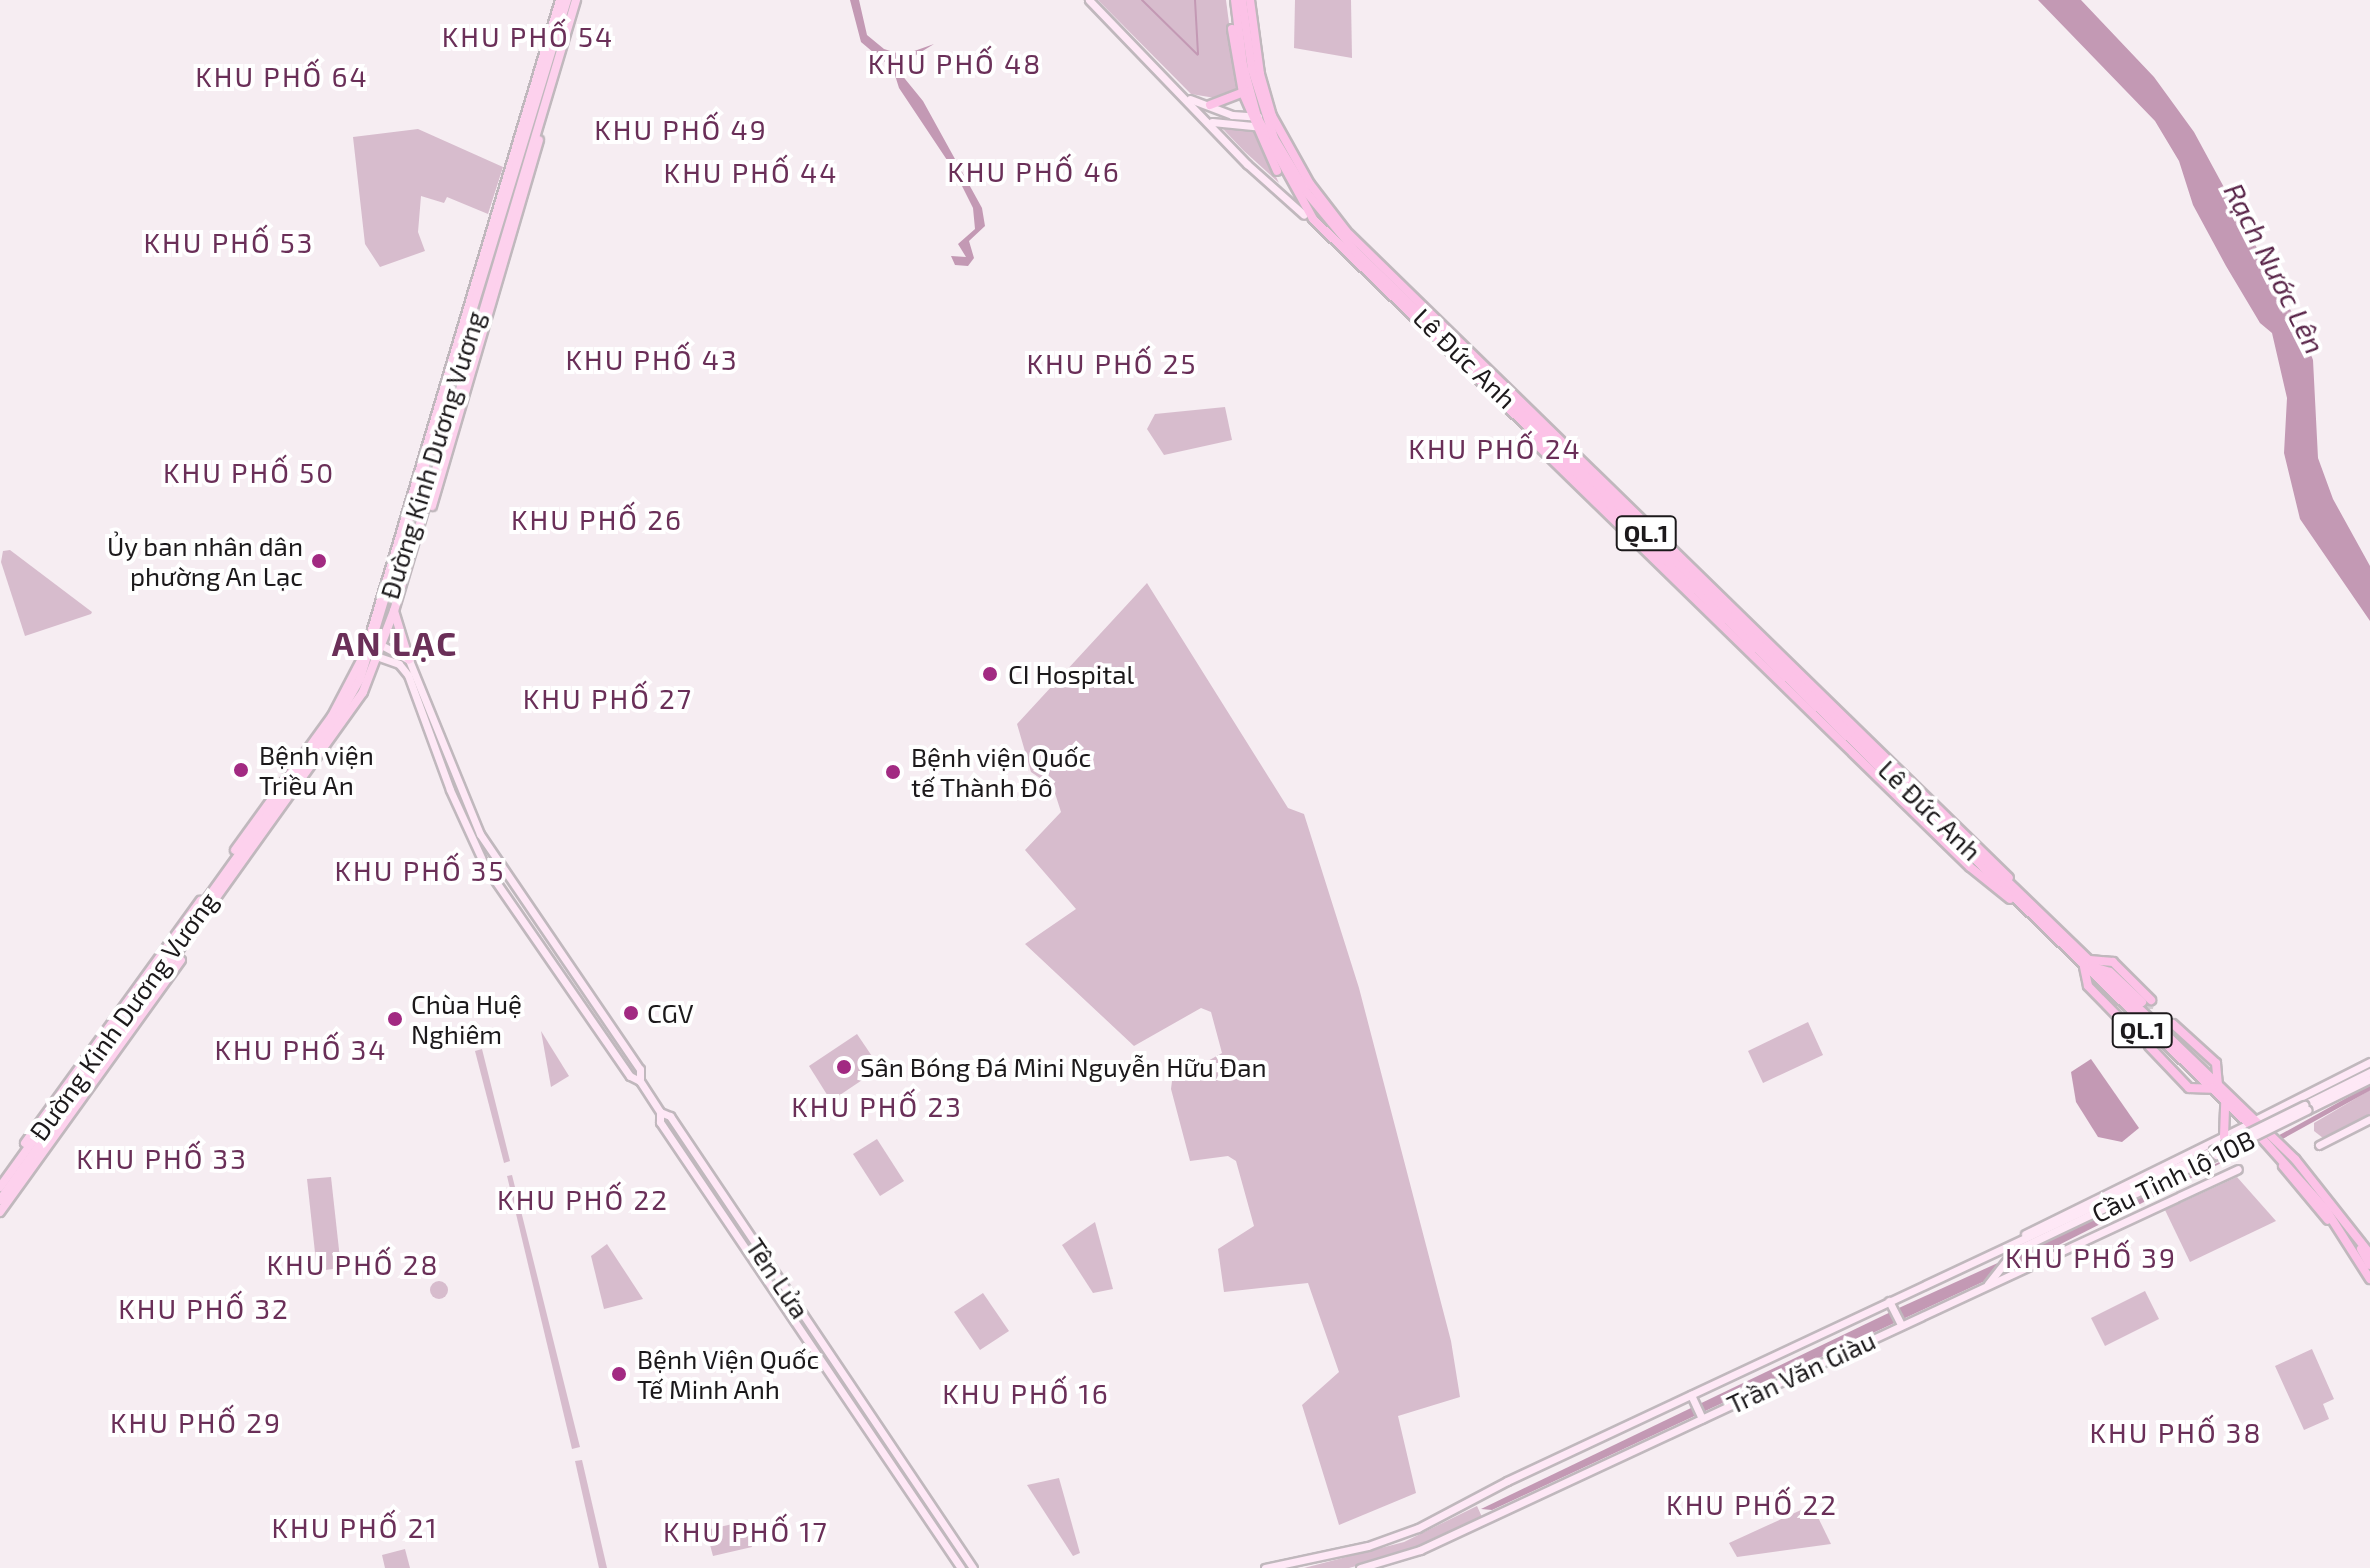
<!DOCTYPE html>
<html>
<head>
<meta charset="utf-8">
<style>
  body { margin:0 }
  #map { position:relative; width:2370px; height:1568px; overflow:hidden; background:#f6edf2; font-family:"Exo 2",sans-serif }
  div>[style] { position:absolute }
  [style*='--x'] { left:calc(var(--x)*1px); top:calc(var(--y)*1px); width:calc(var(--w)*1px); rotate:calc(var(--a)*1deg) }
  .green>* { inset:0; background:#d7bccd }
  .round { border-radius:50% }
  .water>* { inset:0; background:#c399b4 }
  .stream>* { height:2px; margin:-1px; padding:0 1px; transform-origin:1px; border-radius:1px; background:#c399b4 }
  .canal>* { height:5px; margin:-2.5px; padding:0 2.5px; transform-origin:2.5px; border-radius:2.5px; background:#c399b4 }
  .trunk-tunnel>* { height:8px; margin-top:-4px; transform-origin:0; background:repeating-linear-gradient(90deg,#d5cdd2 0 8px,transparent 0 12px) }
  .roads { filter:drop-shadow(2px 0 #c0b8bd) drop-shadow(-2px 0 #c0b8bd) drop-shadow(0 2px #c0b8bd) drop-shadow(0 -2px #c0b8bd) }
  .secondary>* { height:7px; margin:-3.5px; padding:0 3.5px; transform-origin:3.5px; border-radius:3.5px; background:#fee8f6 }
  .primary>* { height:8px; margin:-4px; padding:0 4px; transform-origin:4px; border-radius:4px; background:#fdd1ed }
  .trunk>* { height:8px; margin:-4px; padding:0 4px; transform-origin:4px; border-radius:4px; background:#fcc2e7 }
  .bridges { filter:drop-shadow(2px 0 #c0b8bd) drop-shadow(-2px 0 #c0b8bd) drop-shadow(0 2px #c0b8bd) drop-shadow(0 -2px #c0b8bd) }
  .secondary-bridge>* { height:7px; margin:-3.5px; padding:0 3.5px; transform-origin:3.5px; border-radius:3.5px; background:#fee8f6 }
  .dots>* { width:22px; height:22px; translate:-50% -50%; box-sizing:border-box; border:4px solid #fff; border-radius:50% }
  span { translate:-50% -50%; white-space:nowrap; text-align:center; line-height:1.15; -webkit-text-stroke:8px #fff; paint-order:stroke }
  .shield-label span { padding:2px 6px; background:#fff; border:2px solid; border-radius:6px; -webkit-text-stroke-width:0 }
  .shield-label { font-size:24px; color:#1c191b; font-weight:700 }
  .street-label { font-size:26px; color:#1c191b }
  .poi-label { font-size:26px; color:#1c191b }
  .right { translate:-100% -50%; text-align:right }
  .left { translate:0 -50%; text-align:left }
  .neighbourhood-label { font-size:28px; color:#6a2f58; letter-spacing:2px }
  .water-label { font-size:28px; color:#592549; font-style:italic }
  .district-label { font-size:34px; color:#6a2f58; font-weight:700; letter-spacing:2px }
</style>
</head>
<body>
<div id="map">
  <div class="green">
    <div style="clip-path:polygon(1098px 0,1226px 0,1238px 92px,1221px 99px,1191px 94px)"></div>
    <div style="clip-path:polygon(1295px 0,1351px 0,1352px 58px,1294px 48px)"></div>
    <div style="clip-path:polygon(418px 129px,503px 167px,488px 214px,447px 197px,444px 203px,421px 196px,418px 232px,425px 251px,380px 267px,365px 244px,353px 137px)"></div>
    <div style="clip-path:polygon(1223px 129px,1254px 131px,1279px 183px,1244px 151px)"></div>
    <div style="clip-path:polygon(1225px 407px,1232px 440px,1164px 455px,1147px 429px,1155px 414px)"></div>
    <div style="clip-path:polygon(10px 550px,92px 612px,91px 614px,25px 636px,1px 562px,3px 551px)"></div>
    <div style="clip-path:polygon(1147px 583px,1288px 808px,1304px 814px,1359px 988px,1451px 1341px,1460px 1397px,1398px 1416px,1416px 1493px,1339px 1525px,1302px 1405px,1339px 1372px,1308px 1283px,1224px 1292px,1218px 1249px,1254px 1226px,1236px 1161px,1228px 1156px,1190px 1161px,1171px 1089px,1172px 1081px,1222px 1053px,1211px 1012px,1201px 1008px,1134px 1046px,1025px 944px,1076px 909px,1025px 850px,1061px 812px,1053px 787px,1031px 772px,1017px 724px)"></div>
    <div style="clip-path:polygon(1808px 1022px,1823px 1055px,1763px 1083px,1748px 1051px)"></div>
    <div style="clip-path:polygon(541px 1031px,569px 1076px,551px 1087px)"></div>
    <div style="clip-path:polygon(857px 1034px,880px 1068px,831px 1101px,809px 1066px)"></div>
    <div style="clip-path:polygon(482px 1049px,510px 1161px,504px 1163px,475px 1051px)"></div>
    <div style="clip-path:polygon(2370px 1090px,2370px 1114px,2323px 1138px,2314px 1131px,2314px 1123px)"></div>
    <div style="clip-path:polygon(877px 1139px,904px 1181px,880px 1196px,853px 1154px)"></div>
    <div style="clip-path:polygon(512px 1175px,580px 1447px,572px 1449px,507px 1176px)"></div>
    <div style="clip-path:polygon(331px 1177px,341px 1268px,317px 1271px,307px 1179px)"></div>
    <div style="clip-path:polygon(2237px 1177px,2276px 1221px,2190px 1262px,2165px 1210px)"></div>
    <div style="clip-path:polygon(1095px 1222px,1113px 1289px,1093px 1293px,1062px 1245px)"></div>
    <div style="clip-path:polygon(607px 1244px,643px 1299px,604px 1309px,591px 1256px)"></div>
    <div class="round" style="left:430px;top:1281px;width:18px;height:18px"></div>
    <div style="clip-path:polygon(2145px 1291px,2159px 1319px,2105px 1346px,2091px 1318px)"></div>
    <div style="clip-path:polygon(983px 1293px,1009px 1331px,980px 1350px,954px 1312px)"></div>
    <div style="clip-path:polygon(2312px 1349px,2334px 1399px,2323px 1404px,2329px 1419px,2304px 1430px,2275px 1366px)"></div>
    <div style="clip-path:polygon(582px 1460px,607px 1568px,599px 1568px,575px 1461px)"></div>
    <div style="clip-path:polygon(1059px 1478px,1080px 1553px,1073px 1556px,1027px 1485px)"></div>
    <div style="clip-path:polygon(1812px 1505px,1831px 1544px,1737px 1557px,1729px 1543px)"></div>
    <div style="clip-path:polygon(1477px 1506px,1482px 1517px,1402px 1553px,1349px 1568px,1304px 1568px,1404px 1542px)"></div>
    <div style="clip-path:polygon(746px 1521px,752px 1547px,713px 1556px,706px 1530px)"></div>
    <div style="clip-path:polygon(405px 1549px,410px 1568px,385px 1568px,382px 1555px)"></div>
  </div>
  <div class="water">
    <div style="clip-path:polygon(850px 0,859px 0,867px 35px,884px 49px,903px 55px,934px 44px,903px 63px,901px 74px,923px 101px,982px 208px,985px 226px,969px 241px,974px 258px,968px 266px,955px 265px,951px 256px,966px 257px,958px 244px,975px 229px,973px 208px,955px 172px,899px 88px,893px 69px,861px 42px)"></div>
    <div style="clip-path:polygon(2038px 0,2081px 0,2154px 77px,2194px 132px,2303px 333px,2313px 360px,2318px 458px,2333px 499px,2370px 566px,2370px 621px,2300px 519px,2284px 453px,2287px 398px,2272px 333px,2260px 323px,2226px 266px,2193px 205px,2179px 161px,2155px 121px)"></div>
    <div style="clip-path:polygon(2091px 1059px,2139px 1128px,2122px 1142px,2098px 1137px,2076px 1102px,2071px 1072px)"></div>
    <div style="clip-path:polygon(2259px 1144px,2015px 1267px,1492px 1510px,1481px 1509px,1901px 1307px)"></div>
  </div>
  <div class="stream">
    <div style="--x:1142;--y:0;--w:78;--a:44.5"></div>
    <div style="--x:1195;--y:0;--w:54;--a:86.8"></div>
  </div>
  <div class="canal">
    <div style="--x:2276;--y:1139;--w:107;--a:-29"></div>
  </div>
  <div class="trunk-tunnel">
    <div style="--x:2126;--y:1025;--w:21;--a:-14"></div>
    <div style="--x:2146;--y:1020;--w:21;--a:-76"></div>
    <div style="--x:2149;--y:1046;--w:16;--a:-72"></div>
    <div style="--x:2154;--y:1031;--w:20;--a:-20"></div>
  </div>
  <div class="roads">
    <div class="secondary">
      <div style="--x:1089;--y:0;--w:228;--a:46.1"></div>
      <div style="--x:1247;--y:164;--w:76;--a:41.8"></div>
      <div style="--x:1190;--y:99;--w:45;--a:20.9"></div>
      <div style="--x:1232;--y:115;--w:26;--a:4"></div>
      <div style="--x:1212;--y:122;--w:51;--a:5.6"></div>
      <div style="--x:383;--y:646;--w:30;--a:28"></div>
      <div style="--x:409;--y:660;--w:188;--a:67.8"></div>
      <div style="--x:480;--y:834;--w:284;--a:55.8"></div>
      <div style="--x:640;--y:1069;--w:12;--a:90"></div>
      <div style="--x:379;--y:657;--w:21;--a:19"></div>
      <div style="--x:399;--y:664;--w:14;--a:51"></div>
      <div style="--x:408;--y:675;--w:122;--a:69.9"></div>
      <div style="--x:450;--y:790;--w:84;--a:65.3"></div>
      <div style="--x:485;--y:866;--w:255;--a:55.4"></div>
      <div style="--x:630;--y:1076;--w:11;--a:27"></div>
      <div style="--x:640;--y:1081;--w:37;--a:57"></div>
      <div style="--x:660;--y:1112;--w:10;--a:90"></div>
      <div style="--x:660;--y:1122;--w:538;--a:55.99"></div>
      <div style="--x:2304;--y:1105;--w:74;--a:-26.6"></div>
      <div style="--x:2307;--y:1110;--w:70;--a:-26.2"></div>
      <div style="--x:660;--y:1112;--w:11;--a:22"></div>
      <div style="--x:670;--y:1116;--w:544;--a:56.16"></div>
      <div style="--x:2255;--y:1120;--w:129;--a:-26.8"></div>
      <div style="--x:2319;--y:1145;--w:57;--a:-27"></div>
      <div style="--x:2025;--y:1234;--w:250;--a:-26.2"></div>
      <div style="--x:1988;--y:1284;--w:42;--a:-51.8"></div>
      <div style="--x:2014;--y:1251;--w:224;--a:-25.4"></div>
      <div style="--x:1889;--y:1301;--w:27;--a:63"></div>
      <div style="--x:1691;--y:1395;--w:26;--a:65"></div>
      <div style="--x:1265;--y:1568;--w:105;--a:-12.1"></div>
      <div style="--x:1368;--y:1546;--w:53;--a:-19.8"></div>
      <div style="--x:1418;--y:1528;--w:101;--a:-27.8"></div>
      <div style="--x:1507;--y:1481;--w:780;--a:-25.12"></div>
      <div style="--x:1360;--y:1568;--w:63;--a:-16.7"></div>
      <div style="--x:1420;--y:1550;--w:902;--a:-24.97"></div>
    </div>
    <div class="primary">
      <div style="--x:432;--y:506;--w:381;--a:-73.7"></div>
      <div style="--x:394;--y:611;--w:51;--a:73"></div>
      <div style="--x:235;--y:850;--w:165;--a:-54.1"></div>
      <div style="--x:332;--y:716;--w:71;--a:-62.4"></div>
      <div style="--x:365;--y:653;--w:681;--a:-73.37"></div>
      <div style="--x:25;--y:1143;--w:299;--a:-54.1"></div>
      <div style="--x:0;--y:1187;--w:583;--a:-54.29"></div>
      <div style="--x:340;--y:714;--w:40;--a:-60.3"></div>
      <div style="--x:360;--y:679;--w:710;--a:-73.05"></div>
      <div style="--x:0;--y:1200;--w:624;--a:-54.45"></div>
      <div style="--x:363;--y:692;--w:87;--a:-69.1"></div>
      <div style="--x:394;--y:611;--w:638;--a:-73.41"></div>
      <div style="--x:0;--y:1212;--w:310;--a:-54.3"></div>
    </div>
    <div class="trunk">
      <div style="--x:1235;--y:0;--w:65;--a:83"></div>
      <div style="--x:1243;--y:65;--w:54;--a:74.9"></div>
      <div style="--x:1257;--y:117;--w:116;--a:61.2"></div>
      <div style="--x:1313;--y:219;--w:1303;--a:44.04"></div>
      <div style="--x:2250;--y:1125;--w:114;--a:48.2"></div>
      <div style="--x:2326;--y:1210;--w:82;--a:57.5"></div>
      <div style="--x:1242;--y:0;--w:70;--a:81.8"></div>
      <div style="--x:1252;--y:69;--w:72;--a:72.3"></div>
      <div style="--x:1274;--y:138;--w:64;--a:59"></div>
      <div style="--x:1307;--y:193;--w:77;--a:50.3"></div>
      <div style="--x:1356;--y:252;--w:1306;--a:44.01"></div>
      <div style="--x:2295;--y:1159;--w:121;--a:51.7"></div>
      <div style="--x:1250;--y:0;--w:75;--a:82.3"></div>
      <div style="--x:1260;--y:74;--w:44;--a:74.1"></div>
      <div style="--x:1272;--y:116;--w:78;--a:60.8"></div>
      <div style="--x:1310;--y:184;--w:59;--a:52.5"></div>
      <div style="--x:1346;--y:231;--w:926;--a:44.3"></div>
      <div style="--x:1232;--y:29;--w:65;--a:80.2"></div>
      <div style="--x:1243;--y:93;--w:85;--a:66.4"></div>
      <div style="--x:1210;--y:105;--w:39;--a:-21"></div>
      <div style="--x:1533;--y:441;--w:610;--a:44.27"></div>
      <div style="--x:1970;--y:867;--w:51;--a:38.7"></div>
      <div style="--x:2090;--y:960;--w:23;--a:5"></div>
      <div style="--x:2113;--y:962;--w:54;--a:45"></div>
      <div style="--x:2084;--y:967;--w:19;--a:78"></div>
      <div style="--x:2088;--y:986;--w:54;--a:45.7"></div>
      <div style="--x:2100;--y:969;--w:10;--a:17"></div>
      <div style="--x:2110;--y:972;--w:44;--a:43.2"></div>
      <div style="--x:2173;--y:1024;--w:58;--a:42.2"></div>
      <div style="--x:2216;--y:1063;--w:21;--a:85"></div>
      <div style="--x:2149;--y:1046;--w:58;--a:46.4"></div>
      <div style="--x:2189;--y:1088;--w:23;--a:2"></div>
      <div style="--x:2224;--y:1137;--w:35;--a:-88"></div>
      <div style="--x:2283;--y:1166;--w:70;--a:50.2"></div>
      <div style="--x:2361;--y:1249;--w:18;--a:61"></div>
    </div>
  </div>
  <div class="bridges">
    <div class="secondary-bridge">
      <div style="--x:2213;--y:1150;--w:102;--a:-26.3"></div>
      <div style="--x:2216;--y:1155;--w:102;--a:-26.3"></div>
    </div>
  </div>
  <div class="dots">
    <div style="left:319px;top:561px;background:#a22a82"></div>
    <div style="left:990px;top:674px;background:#a22a82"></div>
    <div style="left:241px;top:770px;background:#a22a82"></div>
    <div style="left:893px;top:772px;background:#a22a82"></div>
    <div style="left:631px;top:1013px;background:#a22a82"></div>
    <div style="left:395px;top:1019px;background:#a22a82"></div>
    <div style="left:844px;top:1067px;background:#a22a82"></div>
    <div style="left:619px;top:1374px;background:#a22a82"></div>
  </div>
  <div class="shield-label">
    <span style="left:1646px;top:533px">QL.1</span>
    <span style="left:2142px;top:1030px">QL.1</span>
  </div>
  <div class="street-label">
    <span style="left:1465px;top:358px;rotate:44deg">Lê Đức Anh</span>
    <span style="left:432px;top:455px;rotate:-73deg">Đường Kinh Dương Vương</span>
    <span style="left:1930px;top:810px;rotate:44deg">Lê Đức Anh</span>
    <span style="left:123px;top:1016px;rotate:-54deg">Đường Kinh Dương Vương</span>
    <span style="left:2173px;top:1176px;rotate:-26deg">Cầu Tỉnh lộ 10B</span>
    <span style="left:778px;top:1278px;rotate:56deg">Tên Lửa</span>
    <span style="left:1801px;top:1372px;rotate:-25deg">Trần Văn Giàu</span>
  </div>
  <div class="poi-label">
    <span class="right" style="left:303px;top:561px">Ủy ban nhân dân<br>phường An Lạc</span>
    <span class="left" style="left:1008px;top:674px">CI Hospital</span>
    <span class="left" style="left:259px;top:770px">Bệnh viện<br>Triều An</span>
    <span class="left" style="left:911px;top:772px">Bệnh viện Quốc<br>tế Thành Đô</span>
    <span class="left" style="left:411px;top:1019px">Chùa Huệ<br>Nghiêm</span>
    <span class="left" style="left:647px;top:1013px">CGV</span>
    <span class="left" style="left:860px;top:1067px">Sân Bóng Đá Mini Nguyễn Hữu Đan</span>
    <span class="left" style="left:637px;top:1374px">Bệnh Viện Quốc<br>Tế Minh Anh</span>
  </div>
  <div class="neighbourhood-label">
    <span style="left:528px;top:36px">KHU PHỐ 54</span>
    <span style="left:955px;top:63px">KHU PHỐ 48</span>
    <span style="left:282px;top:76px">KHU PHỐ 64</span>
    <span style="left:681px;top:129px">KHU PHỐ 49</span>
    <span style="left:1034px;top:171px">KHU PHỐ 46</span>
    <span style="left:751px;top:172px">KHU PHỐ 44</span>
    <span style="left:229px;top:242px">KHU PHỐ 53</span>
    <span style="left:652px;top:359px">KHU PHỐ 43</span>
    <span style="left:1112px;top:363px">KHU PHỐ 25</span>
    <span style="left:1495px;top:448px">KHU PHỐ 24</span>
    <span style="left:249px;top:472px">KHU PHỐ 50</span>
    <span style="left:597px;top:519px">KHU PHỐ 26</span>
    <span style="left:608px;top:698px">KHU PHỐ 27</span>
    <span style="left:420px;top:870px">KHU PHỐ 35</span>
    <span style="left:301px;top:1049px">KHU PHỐ 34</span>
    <span style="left:877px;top:1106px">KHU PHỐ 23</span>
    <span style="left:162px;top:1158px">KHU PHỐ 33</span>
    <span style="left:583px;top:1199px">KHU PHỐ 22</span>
    <span style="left:2091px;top:1257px">KHU PHỐ 39</span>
    <span style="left:353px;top:1264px">KHU PHỐ 28</span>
    <span style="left:204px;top:1308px">KHU PHỐ 32</span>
    <span style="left:1026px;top:1393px">KHU PHỐ 16</span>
    <span style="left:196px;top:1422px">KHU PHỐ 29</span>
    <span style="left:2176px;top:1432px">KHU PHỐ 38</span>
    <span style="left:1752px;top:1504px">KHU PHỐ 22</span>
    <span style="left:355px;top:1527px">KHU PHỐ 21</span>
    <span style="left:746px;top:1531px">KHU PHỐ 17</span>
  </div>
  <div class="water-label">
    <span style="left:2275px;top:268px;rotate:63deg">Rạch Nước Lên</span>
  </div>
  <div class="district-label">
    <span style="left:395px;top:643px">AN LẠC</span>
  </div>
</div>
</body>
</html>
